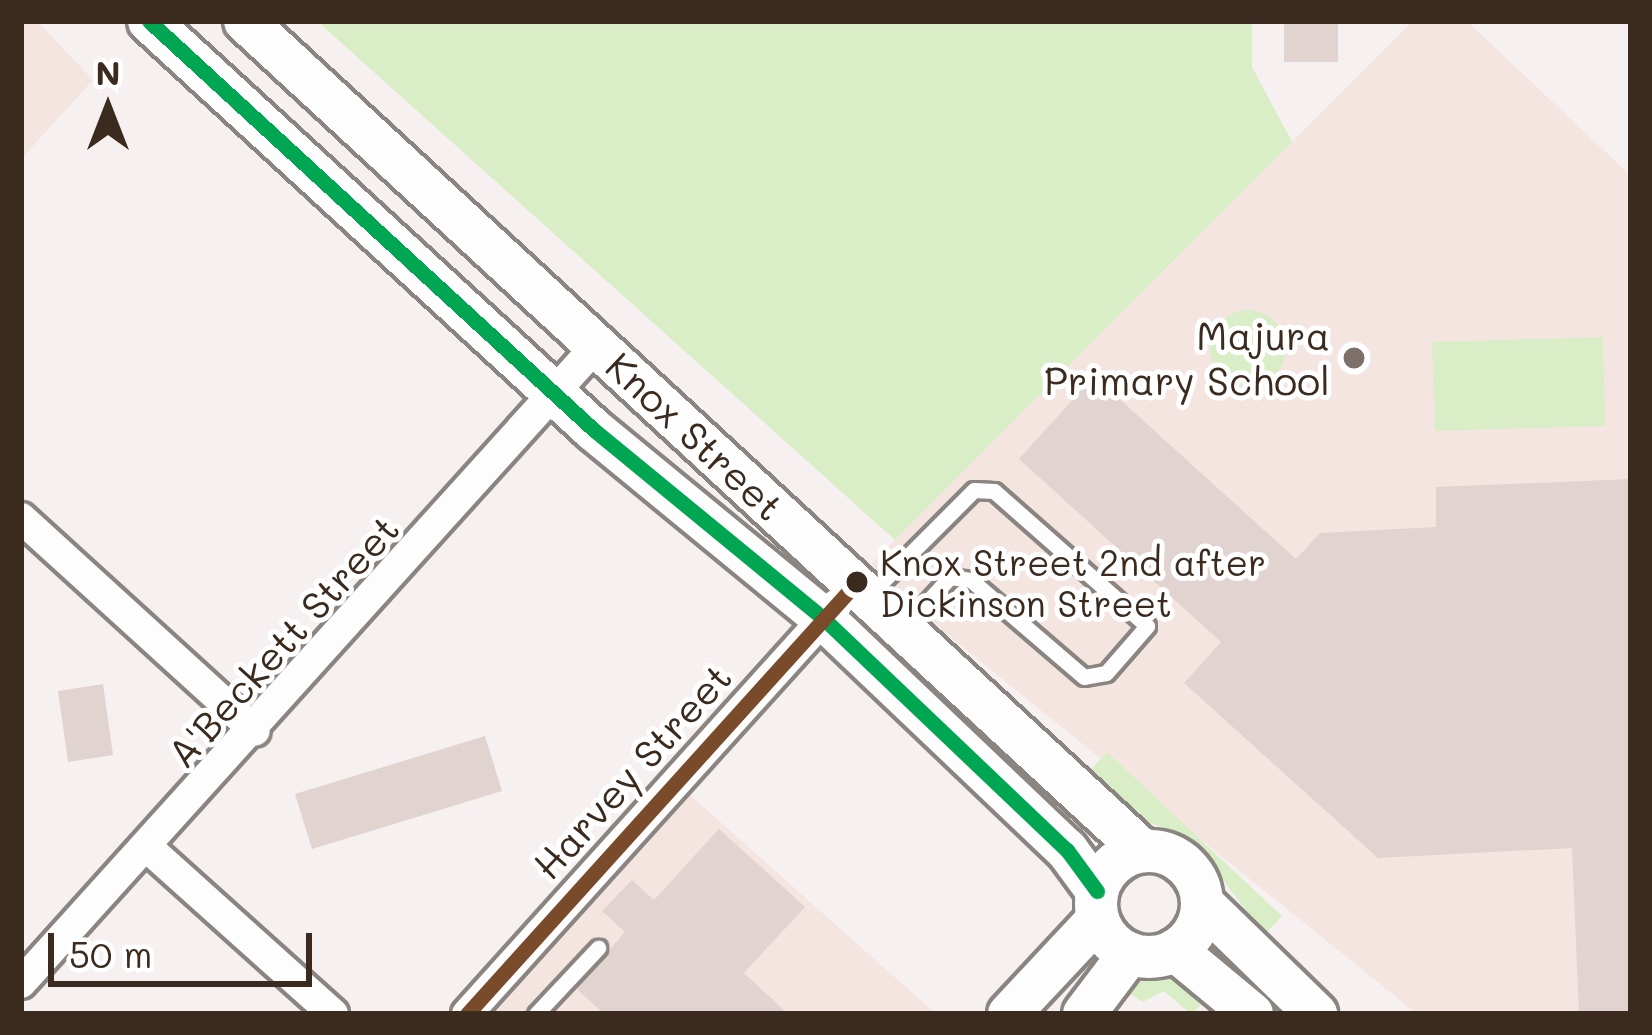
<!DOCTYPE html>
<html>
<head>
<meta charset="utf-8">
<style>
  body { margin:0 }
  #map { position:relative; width:1652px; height:1035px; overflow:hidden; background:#f6f1f0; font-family:Mali,sans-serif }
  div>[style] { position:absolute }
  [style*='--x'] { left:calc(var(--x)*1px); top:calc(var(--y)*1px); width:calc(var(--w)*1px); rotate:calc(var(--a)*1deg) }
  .built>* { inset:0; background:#f5e5e1 }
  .green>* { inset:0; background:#d9edc7 }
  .round { border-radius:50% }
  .building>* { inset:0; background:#e1d3d0 }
  .roads { filter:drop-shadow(3px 0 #8a8581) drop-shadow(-3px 0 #8a8581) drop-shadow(0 3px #8a8581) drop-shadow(0 -3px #8a8581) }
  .lane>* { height:15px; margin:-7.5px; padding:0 7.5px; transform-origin:7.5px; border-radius:7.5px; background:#fefdfd }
  .street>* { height:30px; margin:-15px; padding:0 15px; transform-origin:15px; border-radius:15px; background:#fefdfd }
  .secondary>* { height:42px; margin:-21px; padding:0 21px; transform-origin:21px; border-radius:21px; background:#fefdfd }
  .secondary>.ring { margin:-21px; padding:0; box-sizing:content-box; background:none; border:42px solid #fefdfd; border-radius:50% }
  .bus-1>* { height:15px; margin:-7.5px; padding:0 7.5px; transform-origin:7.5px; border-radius:7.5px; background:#00a651 }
  .bus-2>* { height:15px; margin:-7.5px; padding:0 7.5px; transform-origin:7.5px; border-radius:7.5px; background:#7a4b2a }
  .dots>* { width:33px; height:33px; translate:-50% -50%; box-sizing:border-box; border:6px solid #fff; border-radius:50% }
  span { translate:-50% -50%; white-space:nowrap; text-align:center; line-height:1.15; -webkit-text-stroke:10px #fff; paint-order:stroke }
  .bus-label { font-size:36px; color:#3b2a1e }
  .left { translate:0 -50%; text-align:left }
  .poi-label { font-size:39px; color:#3b2a1e }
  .right { translate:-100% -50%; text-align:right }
  .street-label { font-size:39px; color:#3b2a1e }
  .frame { position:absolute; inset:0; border:24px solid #3b2a1e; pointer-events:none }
  .north { position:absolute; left:48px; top:48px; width:120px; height:120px; -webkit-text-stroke:9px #fff; paint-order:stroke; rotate:0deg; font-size:33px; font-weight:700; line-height:48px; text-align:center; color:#3b2a1e }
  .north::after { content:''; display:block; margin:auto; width:42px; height:54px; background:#3b2a1e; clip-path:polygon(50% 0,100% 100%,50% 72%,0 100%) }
  .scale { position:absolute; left:48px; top:933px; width:264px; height:54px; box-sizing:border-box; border:6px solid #3b2a1e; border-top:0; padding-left:15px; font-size:36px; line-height:42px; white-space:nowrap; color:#3b2a1e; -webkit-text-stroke:9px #fff; paint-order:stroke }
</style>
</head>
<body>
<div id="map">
  <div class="built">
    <div style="clip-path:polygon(21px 21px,37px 21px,93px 80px,21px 159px)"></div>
    <div style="clip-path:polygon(1413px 21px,1467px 21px,1631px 176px,1631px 1014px,1417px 1014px,866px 569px)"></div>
    <div style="clip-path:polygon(689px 794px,934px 1012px,484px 1014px)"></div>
  </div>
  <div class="green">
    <div style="clip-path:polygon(317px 21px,1252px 21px,1252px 67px,1292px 142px,895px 540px)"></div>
    <div class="round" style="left:1210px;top:310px;width:76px;height:76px"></div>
    <div style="clip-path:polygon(1603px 337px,1605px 426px,1435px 431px,1432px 342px)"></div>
    <div style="clip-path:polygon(885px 630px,1041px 772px,1027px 789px,872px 646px)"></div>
    <div style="clip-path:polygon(1107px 752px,1282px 916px,1264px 935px,1192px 838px,1132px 817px,1080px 781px)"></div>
    <div style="clip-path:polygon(1164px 971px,1183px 975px,1213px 993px,1191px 1014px,1164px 991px,1143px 1002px,1124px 990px)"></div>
  </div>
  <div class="building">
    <div style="clip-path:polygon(1284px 21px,1338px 21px,1338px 62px,1284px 62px)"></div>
    <div style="clip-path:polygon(1094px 376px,1296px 559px,1320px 533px,1436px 527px,1436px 487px,1631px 479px,1631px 1014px,1579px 1014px,1572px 848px,1378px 858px,1184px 683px,1221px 642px,1019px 459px)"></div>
    <div style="clip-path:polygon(103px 684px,113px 755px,68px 762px,58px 691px)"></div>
    <div style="clip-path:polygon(485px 736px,502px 791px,312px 849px,295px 794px)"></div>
    <div style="clip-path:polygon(719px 829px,805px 907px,744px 973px,788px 1014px,604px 1014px,576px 988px,625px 932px,602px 911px,632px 880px,654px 900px)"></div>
  </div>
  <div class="roads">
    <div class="lane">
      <div style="--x:872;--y:592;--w:144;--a:-45"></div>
      <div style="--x:974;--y:490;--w:20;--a:3"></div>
      <div style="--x:994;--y:491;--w:204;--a:41.4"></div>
      <div style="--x:1147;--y:626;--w:62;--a:131.1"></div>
      <div style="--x:1106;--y:673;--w:22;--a:170"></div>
      <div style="--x:1084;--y:677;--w:149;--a:-139.4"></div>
      <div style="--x:971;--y:580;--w:21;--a:-172"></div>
      <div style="--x:950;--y:577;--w:65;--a:132.5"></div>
      <div style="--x:536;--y:1014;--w:91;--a:-46.8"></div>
    </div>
    <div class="street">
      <div style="--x:21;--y:518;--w:316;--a:42.3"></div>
      <div style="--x:147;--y:847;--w:250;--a:41.9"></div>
      <div style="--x:21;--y:983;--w:860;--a:-47.92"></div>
      <div style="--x:467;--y:1014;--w:552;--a:-47.94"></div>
    </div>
    <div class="secondary">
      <div style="--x:149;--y:21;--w:604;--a:42.59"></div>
      <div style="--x:594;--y:430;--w:296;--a:39.4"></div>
      <div style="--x:823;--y:618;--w:337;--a:43.6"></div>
      <div style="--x:1067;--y:850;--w:51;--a:53.8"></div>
      <div style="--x:245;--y:21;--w:1223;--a:42.75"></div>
      <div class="ring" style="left:1096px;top:851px;width:64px;height:64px"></div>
      <div style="--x:1203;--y:904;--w:158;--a:44.2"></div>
      <div style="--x:1175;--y:950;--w:100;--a:39.7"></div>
      <div style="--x:1009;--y:1014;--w:130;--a:-46.9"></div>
      <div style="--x:1084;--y:1014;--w:76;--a:-53"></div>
    </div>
  </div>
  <div class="bus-1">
    <div style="--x:149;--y:21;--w:604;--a:42.59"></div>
    <div style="--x:594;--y:430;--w:296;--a:39.4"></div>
    <div style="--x:823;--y:618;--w:337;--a:43.6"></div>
    <div style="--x:1067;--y:850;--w:51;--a:53.8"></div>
  </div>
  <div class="bus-2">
    <div style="--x:467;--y:1014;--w:582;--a:-47.92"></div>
  </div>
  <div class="dots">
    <div style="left:1354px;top:358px;background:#7c7068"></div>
    <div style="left:857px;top:582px;background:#3b2a1e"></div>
  </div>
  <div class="bus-label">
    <span class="left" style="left:880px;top:582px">Knox Street 2nd after<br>Dickinson Street</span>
  </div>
  <div class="poi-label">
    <span class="right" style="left:1330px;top:358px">Majura<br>Primary School</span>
  </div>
  <div class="street-label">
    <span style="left:695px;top:436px;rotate:43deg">Knox Street</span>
    <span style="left:283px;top:641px;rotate:-48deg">A'Beckett Street</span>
    <span style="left:632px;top:771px;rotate:-48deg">Harvey Street</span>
  </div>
  <div class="frame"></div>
  <div class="north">N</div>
  <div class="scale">50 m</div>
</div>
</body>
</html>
